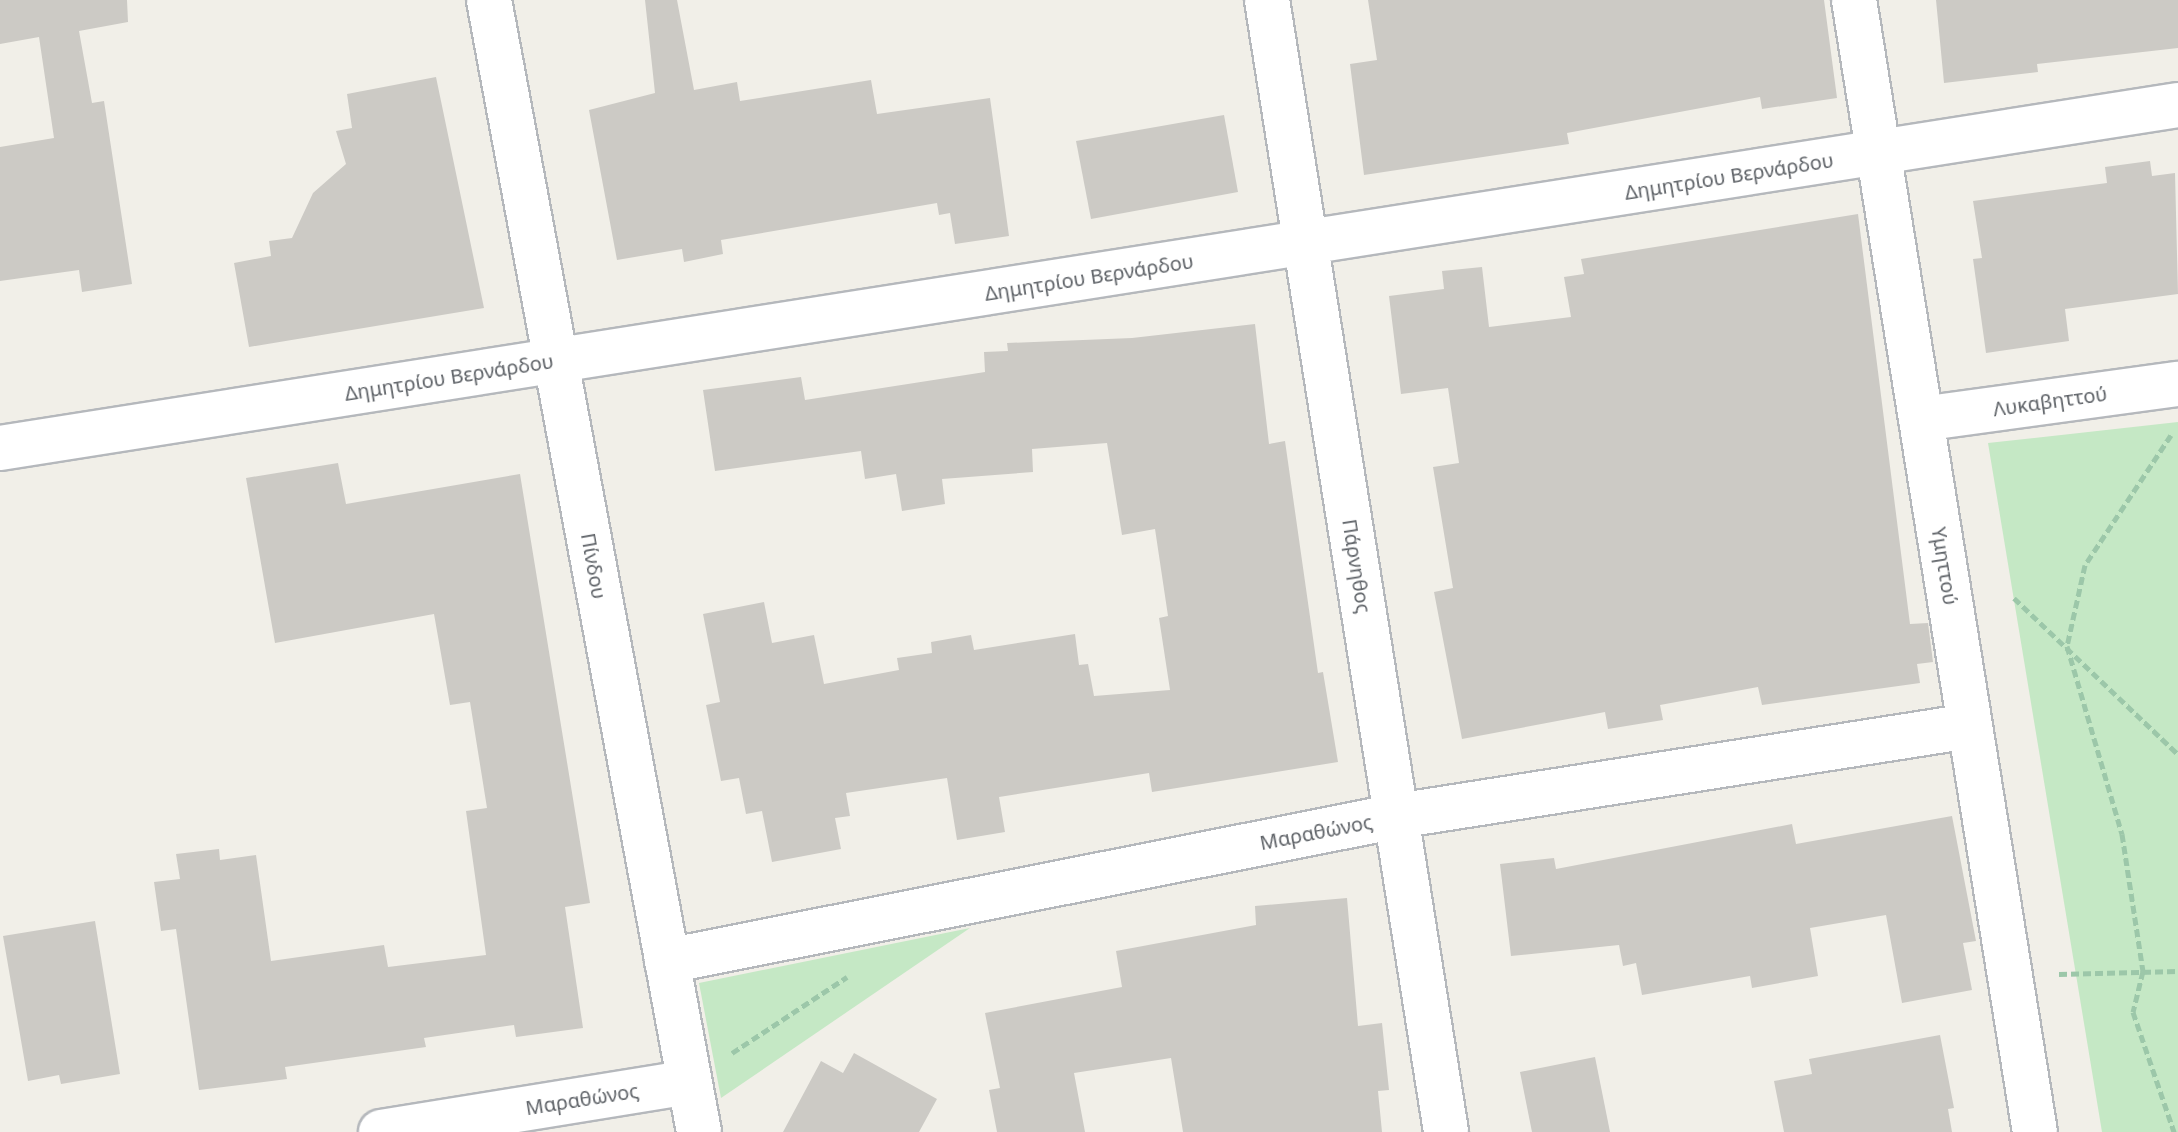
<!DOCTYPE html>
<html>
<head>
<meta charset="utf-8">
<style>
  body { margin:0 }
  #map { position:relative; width:2178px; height:1132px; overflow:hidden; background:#f1efe8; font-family:"Noto Sans",sans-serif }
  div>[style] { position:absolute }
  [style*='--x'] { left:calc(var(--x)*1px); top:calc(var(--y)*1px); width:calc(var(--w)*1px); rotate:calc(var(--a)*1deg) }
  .green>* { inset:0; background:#c5e8c5 }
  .building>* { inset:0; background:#cccac5 }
  .path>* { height:5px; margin-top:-2.5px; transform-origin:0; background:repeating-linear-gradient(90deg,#9cc7a9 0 8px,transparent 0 12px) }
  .roads { filter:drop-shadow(2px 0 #b5b8bc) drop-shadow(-2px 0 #b5b8bc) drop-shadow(0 2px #b5b8bc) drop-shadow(0 -2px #b5b8bc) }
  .street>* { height:44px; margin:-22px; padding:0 22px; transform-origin:22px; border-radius:22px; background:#fff }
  span { translate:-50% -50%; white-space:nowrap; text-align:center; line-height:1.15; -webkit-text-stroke:6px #fff; paint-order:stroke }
  .street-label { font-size:20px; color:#5f6368 }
</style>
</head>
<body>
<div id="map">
  <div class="green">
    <div style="clip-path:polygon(2178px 422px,2178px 1132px,2102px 1132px,1988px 443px)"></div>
    <div style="clip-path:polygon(970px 928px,721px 1098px,699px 983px)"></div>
  </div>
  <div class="building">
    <div style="clip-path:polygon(0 0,127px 0,128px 22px,79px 31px,92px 103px,104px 101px,132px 284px,82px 292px,79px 270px,0 281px,0 147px,54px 138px,39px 37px,0 44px)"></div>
    <div style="clip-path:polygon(645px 0,677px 0,694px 90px,737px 82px,740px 101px,871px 80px,877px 114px,990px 98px,1009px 236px,955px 244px,950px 213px,939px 215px,937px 203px,721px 240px,723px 254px,684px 262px,682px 249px,617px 260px,589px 110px,655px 93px)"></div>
    <div style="clip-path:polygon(1368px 0,1824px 0,1837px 98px,1762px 109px,1760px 97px,1567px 133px,1569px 144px,1364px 175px,1350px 64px,1377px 60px)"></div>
    <div style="clip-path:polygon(1936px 0,2178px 0,2178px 48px,2037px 64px,2038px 72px,1944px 83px)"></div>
    <div style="clip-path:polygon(436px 77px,484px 308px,249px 347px,234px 263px,271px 256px,269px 241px,292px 238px,313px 193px,346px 164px,336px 131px,352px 128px,347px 94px)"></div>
    <div style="clip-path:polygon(1224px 115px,1238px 192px,1091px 219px,1076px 141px)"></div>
    <div style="clip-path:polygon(2150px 161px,2152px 176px,2175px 173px,2178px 294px,2065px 309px,2069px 341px,1986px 353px,1973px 259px,1982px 258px,1973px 201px,2107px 183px,2105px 167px)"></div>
    <div style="clip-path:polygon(1858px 214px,1910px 624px,1928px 623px,1933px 662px,1917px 664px,1920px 683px,1762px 705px,1758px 687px,1660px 705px,1663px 720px,1608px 729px,1605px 712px,1462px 739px,1434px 592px,1453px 588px,1433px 467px,1459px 463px,1448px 388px,1401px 394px,1389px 296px,1444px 289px,1442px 271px,1482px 267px,1489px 327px,1571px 317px,1564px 277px,1584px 274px,1581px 259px)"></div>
    <div style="clip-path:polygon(1255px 324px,1269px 444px,1285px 441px,1318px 673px,1323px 672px,1338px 762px,1152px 792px,1149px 773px,999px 797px,1005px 832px,957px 840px,947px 778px,846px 793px,850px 816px,835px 818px,841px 849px,772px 862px,762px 811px,746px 814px,739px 778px,721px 781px,706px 705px,720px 702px,703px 614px,764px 602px,772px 643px,814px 635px,824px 684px,899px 670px,897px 658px,932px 653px,931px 642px,971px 635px,974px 650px,1075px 634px,1079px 665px,1088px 664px,1094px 696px,1170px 690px,1159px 618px,1168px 616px,1155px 529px,1122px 535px,1107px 443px,1032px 449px,1033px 472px,942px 479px,945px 504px,902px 511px,896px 474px,865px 479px,861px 451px,715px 471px,703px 390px,801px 377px,805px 400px,985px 372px,984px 352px,1008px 351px,1007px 343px,1132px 338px)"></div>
    <div style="clip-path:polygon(338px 463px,346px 504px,520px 474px,590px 903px,565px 907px,583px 1028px,516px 1037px,514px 1025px,424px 1038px,426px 1047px,285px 1067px,287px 1079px,199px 1090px,176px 929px,161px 931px,154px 882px,180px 879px,176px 854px,219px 849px,220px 860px,256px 855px,271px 961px,384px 945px,388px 967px,486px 955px,466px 811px,487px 808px,470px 702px,450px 705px,434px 614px,275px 643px,246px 478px)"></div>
    <div style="clip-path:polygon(1952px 816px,1976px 941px,1963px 943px,1972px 990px,1902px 1003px,1886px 915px,1810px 928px,1818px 976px,1752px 988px,1750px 976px,1642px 995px,1636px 963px,1623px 966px,1619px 945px,1511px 956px,1500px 864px,1554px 858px,1556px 869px,1792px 824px,1796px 844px)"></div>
    <div style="clip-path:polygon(1347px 898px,1358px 1026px,1382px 1023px,1389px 1090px,1378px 1091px,1382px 1132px,1183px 1132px,1171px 1058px,1074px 1073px,1085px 1132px,997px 1132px,989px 1090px,1000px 1088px,985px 1013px,1122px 987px,1116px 951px,1256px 925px,1255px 906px)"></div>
    <div style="clip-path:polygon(95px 921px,120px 1074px,61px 1084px,59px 1075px,28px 1081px,3px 936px)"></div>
    <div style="clip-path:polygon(1940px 1035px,1954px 1108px,1948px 1109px,1952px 1132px,1784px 1132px,1774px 1081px,1812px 1074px,1809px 1059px)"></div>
    <div style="clip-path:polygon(854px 1053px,937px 1099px,919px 1132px,783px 1132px,821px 1061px,843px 1073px)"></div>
    <div style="clip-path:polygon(1595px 1057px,1610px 1132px,1532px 1132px,1520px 1072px)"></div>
  </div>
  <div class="path">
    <div style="--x:2171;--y:435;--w:156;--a:123.5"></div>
    <div style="--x:2085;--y:565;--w:83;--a:102.5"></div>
    <div style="--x:2067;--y:646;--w:196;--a:73.7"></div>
    <div style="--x:2122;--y:834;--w:139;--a:81.3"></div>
    <div style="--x:2143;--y:971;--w:42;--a:103.7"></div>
    <div style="--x:2133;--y:1012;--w:127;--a:71.1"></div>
    <div style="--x:2014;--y:598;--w:226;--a:43.6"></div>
    <div style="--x:2059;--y:974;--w:119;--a:-1.4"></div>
    <div style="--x:732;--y:1053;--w:138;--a:-33.5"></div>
  </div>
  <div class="roads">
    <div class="street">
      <div style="--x:489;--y:0;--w:1151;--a:79.49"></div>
      <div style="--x:1267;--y:0;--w:1146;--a:81.01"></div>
      <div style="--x:1854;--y:0;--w:1146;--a:80.92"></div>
      <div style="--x:1921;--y:419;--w:259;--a:-7.8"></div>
      <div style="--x:0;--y:448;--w:2205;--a:-8.95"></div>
      <div style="--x:667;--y:961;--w:744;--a:-11.23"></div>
      <div style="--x:1397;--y:816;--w:580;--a:-8.93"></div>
      <div style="--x:381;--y:1132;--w:312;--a:-9.2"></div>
    </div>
  </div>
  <div class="street-label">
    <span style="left:1729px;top:176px;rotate:-9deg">Δημητρίου Βερνάρδου</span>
    <span style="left:1089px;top:277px;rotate:-9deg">Δημητρίου Βερνάρδου</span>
    <span style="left:449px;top:377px;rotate:-9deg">Δημητρίου Βερνάρδου</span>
    <span style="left:2050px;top:401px;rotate:-8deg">Λυκαβηττού</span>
    <span style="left:594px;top:566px;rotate:80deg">Πίνδου</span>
    <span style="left:1357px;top:566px;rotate:81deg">Πάρνηθος</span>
    <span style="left:1945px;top:566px;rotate:81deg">Υμηττού</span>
    <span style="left:1316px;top:832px;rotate:-11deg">Μαραθώνος</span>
    <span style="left:582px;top:1099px;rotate:-9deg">Μαραθώνος</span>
  </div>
</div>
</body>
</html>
